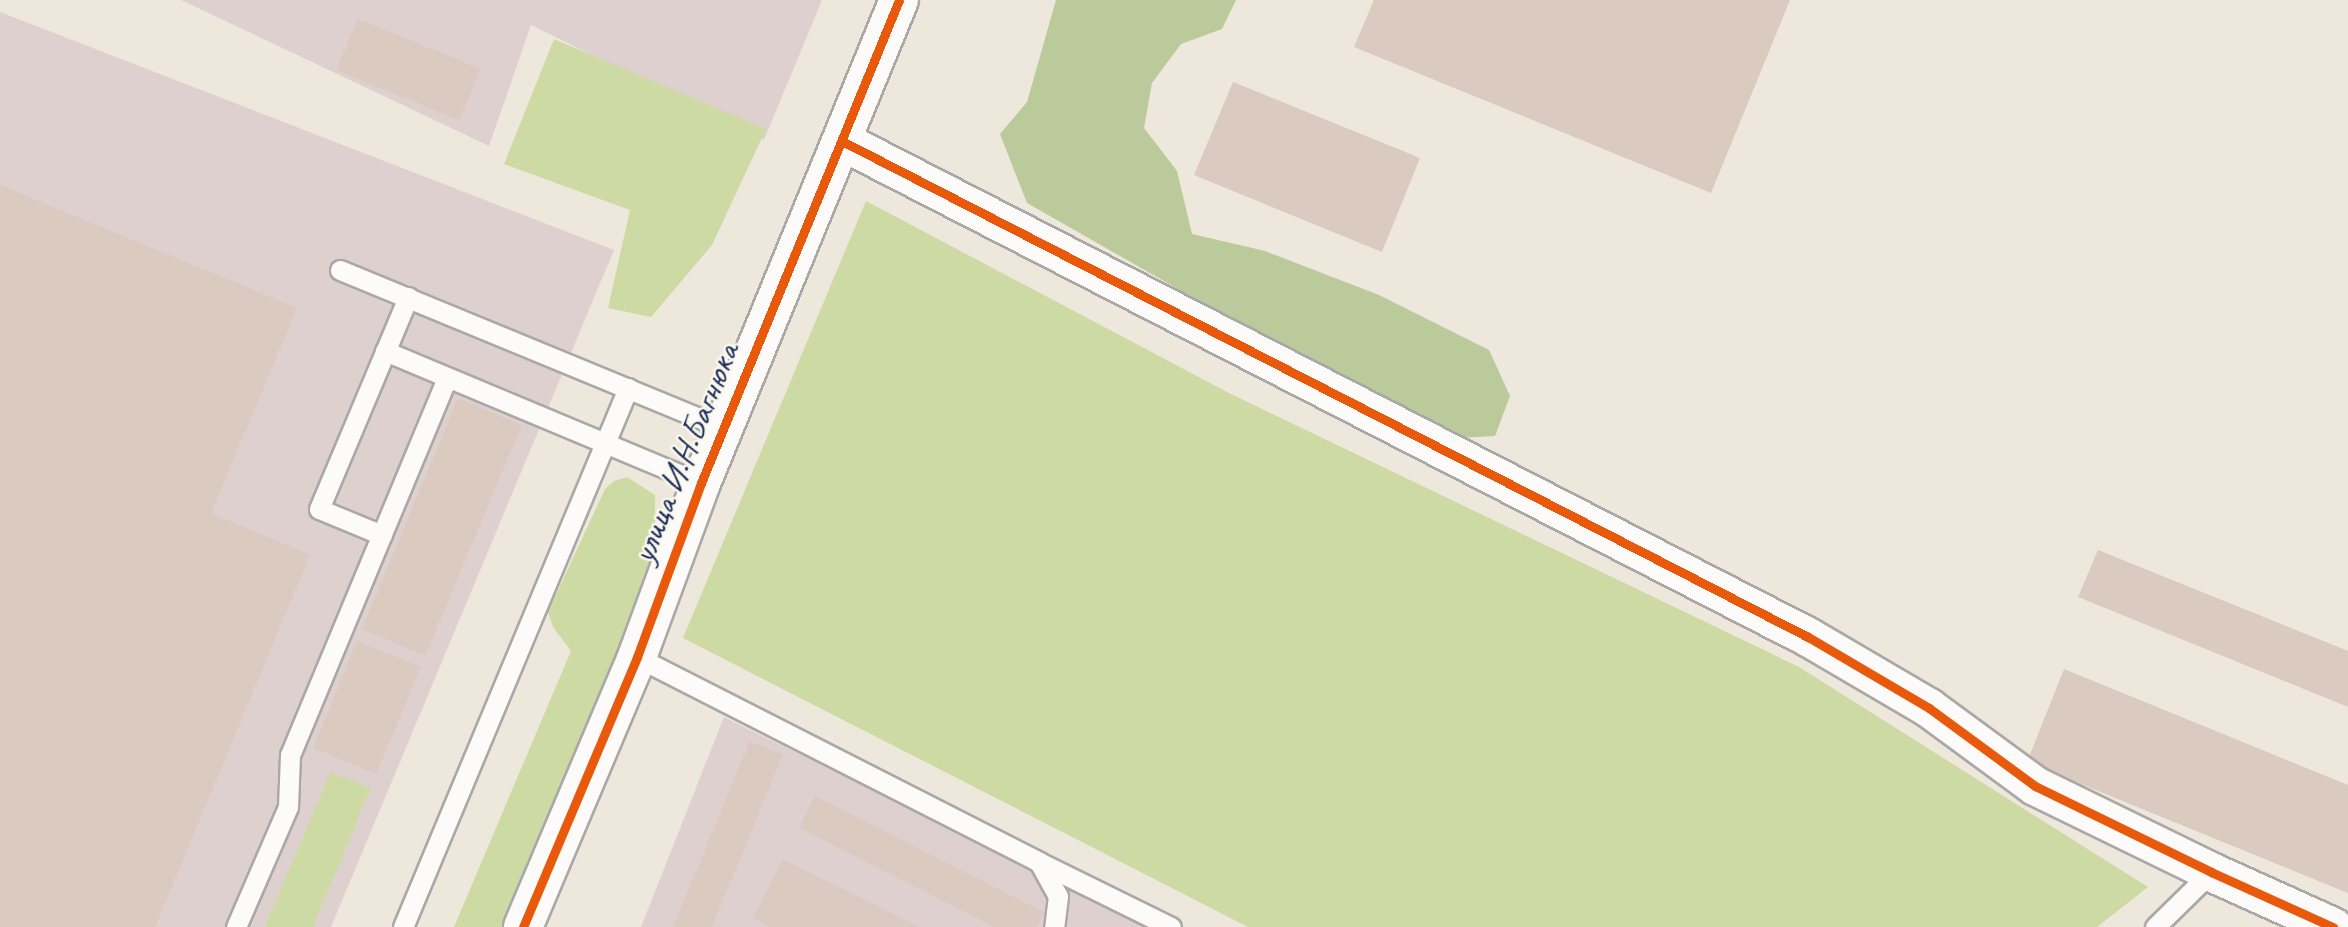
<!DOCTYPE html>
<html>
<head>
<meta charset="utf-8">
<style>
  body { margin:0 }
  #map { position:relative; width:2348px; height:927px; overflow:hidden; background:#eee7db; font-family:Caveat,sans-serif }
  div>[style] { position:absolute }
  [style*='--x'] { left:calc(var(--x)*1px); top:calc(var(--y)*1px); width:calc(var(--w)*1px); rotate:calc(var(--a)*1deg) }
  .industrial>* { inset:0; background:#dfd0d0 }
  .green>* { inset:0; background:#cedaa3 }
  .forest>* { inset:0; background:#baca9b }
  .building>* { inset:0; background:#dacac0 }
  .roads { filter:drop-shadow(2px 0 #aaa8a7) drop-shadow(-2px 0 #aaa8a7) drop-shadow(0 2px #aaa8a7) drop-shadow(0 -2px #aaa8a7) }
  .service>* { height:19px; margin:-9.5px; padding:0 9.5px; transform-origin:9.5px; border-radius:9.5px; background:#fcfbfa }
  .minor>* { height:38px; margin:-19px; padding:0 19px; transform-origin:19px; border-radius:19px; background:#fcfbfa }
  .cycleway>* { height:9px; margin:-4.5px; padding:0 4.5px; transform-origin:4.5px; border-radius:4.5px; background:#e8590c }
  span { translate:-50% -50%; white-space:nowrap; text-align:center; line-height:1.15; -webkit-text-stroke:5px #fbf7ec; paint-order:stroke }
  .street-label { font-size:35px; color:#1b2f5e }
</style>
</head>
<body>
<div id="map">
  <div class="industrial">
    <div style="clip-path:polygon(181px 0,822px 0,764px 140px,531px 25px,489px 146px)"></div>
    <div style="clip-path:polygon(0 12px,614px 250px,331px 927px,0 927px)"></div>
    <div style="clip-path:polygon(724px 717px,1152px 927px,641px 927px)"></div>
  </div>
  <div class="green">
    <div style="clip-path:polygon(554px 39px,766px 129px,712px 245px,651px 317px,608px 308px,630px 210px,504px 164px)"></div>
    <div style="clip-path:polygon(866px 201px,1229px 393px,1799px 667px,2148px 887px,2097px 927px,1248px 927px,683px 638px)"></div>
    <div style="clip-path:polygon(627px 477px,655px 495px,655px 559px,503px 927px,454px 927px,571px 651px,553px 627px,548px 612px,605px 489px,614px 481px)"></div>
    <div style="clip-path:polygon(330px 772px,371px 788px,313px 927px,265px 927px)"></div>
  </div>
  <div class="forest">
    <div style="clip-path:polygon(1056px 0,1236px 0,1222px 29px,1181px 44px,1152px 83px,1144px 128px,1177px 171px,1192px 234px,1265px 251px,1379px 295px,1489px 350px,1510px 396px,1495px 436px,1458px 438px,1185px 293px,1027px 203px,1000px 134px,1027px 102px)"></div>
  </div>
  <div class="building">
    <div style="clip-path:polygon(1374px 0,1790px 0,1711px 193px,1354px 47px)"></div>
    <div style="clip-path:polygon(358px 19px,481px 69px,459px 120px,336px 70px)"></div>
    <div style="clip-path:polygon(1233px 82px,1420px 158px,1382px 252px,1194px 175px)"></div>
    <div style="clip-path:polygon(0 185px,297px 308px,211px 513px,310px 555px,155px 927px,0 927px)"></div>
    <div style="clip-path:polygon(458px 398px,522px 425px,425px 656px,362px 629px)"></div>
    <div style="clip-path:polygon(2098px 550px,2348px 651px,2348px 707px,2078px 597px)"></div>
    <div style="clip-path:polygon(357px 641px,421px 667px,376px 774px,313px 748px)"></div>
    <div style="clip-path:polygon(2064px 669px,2348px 785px,2348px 893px,2027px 762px)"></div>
    <div style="clip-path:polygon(750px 741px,783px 755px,712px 927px,673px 927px)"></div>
    <div style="clip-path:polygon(815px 796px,1044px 912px,1037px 927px,995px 927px,799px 828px)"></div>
    <div style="clip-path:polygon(783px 859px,920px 927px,770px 927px,753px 919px)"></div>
  </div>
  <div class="roads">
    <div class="service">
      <div style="--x:340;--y:270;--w:414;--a:22.4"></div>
      <div style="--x:385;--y:351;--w:342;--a:22.7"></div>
      <div style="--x:382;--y:535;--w:68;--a:-157.6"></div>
      <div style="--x:319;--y:509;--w:230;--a:-67.2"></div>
      <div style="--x:637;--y:657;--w:451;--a:27"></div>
      <div style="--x:1039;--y:862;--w:39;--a:61"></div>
      <div style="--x:1058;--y:896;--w:31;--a:97"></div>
      <div style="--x:1039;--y:862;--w:147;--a:26.2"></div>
      <div style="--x:236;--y:927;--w:131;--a:-66.6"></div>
      <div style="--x:288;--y:807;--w:52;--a:-87.8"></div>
      <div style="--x:290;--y:755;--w:409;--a:-67.4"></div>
      <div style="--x:403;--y:927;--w:584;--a:-67.34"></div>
      <div style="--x:2155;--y:927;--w:78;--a:-44.5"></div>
    </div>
    <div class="minor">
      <div style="--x:842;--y:141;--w:1086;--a:27.18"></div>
      <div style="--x:1808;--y:637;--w:140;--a:30.4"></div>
      <div style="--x:1929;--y:708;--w:132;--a:36.3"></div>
      <div style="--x:2035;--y:786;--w:196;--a:26"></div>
      <div style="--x:2211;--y:872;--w:134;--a:24.3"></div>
      <div style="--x:523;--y:927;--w:293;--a:-67.1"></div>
      <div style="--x:637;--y:657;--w:185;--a:-69.8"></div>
      <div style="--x:701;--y:483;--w:522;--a:-67.71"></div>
    </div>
  </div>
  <div class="cycleway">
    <div style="--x:842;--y:141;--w:1086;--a:27.18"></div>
    <div style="--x:1808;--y:637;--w:140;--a:30.4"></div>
    <div style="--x:1929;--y:708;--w:132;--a:36.3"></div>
    <div style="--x:2035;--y:786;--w:196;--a:26"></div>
    <div style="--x:2211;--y:872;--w:134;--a:24.3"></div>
    <div style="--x:523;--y:927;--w:293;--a:-67.1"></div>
    <div style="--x:637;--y:657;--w:185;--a:-69.8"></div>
    <div style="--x:701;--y:483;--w:522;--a:-67.71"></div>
  </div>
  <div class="street-label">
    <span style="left:685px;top:453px;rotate:-68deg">улица И.Н.Багнюка</span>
  </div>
</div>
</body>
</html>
